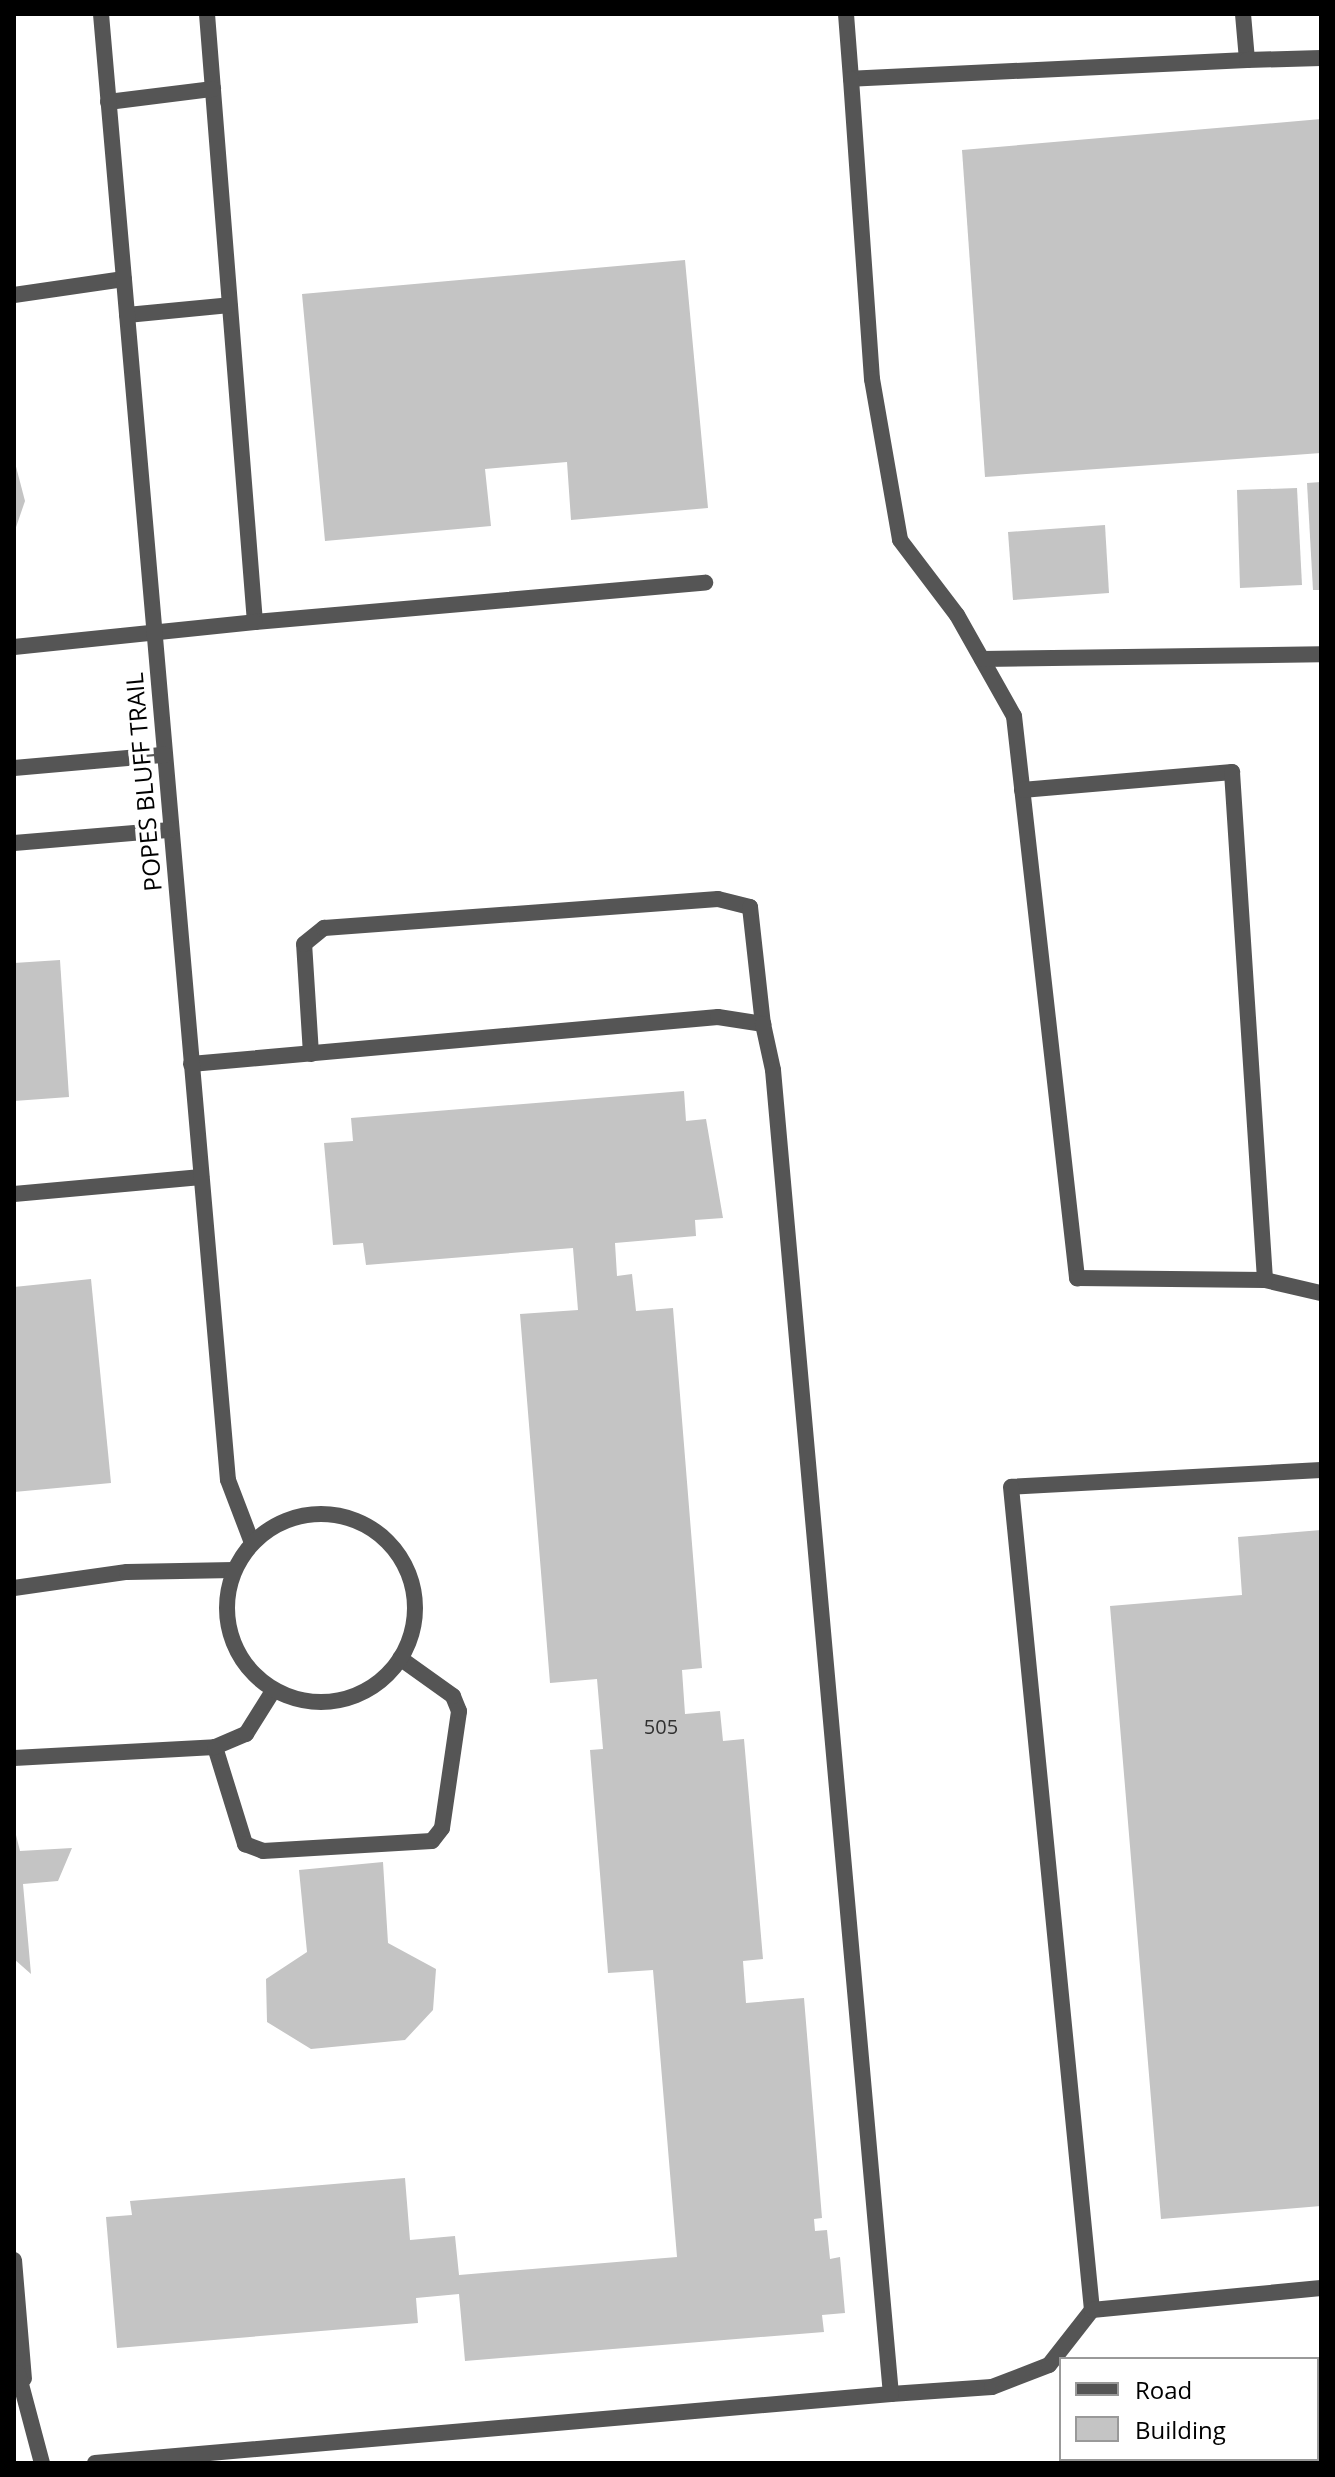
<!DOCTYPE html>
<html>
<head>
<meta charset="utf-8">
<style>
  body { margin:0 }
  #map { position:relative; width:1335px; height:2477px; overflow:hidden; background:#fff; font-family:"Open Sans",sans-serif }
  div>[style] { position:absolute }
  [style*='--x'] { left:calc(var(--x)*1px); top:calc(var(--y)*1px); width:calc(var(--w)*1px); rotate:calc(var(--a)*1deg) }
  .building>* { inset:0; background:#c4c4c4 }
  .service>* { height:16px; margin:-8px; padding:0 8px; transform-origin:8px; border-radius:8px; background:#555 }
  .minor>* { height:16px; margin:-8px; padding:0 8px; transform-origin:8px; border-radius:8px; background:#555 }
  .minor>.ring { margin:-8px; padding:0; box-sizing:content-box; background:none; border:16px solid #555; border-radius:50% }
  span { translate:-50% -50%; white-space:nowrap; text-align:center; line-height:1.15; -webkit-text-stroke:8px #fff; paint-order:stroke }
  .number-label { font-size:20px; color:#313131 }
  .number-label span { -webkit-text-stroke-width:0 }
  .street-label { font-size:24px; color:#000 }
  .frame { position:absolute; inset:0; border:16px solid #000; pointer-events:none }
  .legend { position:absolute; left:1059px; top:2357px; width:260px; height:104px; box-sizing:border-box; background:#fff; border:2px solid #999; margin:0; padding:10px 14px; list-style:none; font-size:24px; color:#000 }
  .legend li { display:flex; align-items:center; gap:16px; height:40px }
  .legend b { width:40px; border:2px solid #999 }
</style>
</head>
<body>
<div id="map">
  <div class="building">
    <div style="clip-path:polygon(1321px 119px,1321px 453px,985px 477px,962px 150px)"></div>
    <div style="clip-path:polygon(685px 260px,708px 508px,571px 520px,567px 462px,485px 469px,491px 526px,325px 541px,302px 294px)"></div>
    <div style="clip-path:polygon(14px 459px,25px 501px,14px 533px)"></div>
    <div style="clip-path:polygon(1321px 482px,1321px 590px,1313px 590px,1307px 483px)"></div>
    <div style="clip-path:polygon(1297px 488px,1302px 585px,1240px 588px,1237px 490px)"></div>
    <div style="clip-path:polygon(1105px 525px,1109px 593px,1013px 600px,1008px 532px)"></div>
    <div style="clip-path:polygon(60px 960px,69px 1097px,14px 1101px,14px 963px)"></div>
    <div style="clip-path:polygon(684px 1091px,686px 1121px,706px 1119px,723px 1218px,695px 1220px,696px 1236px,615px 1243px,617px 1276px,632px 1274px,636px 1311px,673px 1308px,702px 1668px,682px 1670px,685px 1714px,720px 1711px,723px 1741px,744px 1739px,763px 1959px,743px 1961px,746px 2003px,804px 1998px,822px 2218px,814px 2219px,815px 2231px,827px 2230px,830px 2259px,840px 2257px,845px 2313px,822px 2315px,824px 2332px,465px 2361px,459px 2294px,416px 2298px,418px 2323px,117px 2348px,106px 2217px,132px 2215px,130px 2201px,405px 2178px,410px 2240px,455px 2236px,459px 2275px,677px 2257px,653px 1970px,608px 1973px,590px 1750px,603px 1749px,597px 1679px,550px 1683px,520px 1314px,578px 1310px,573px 1248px,366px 1265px,363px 1243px,333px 1245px,324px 1143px,353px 1141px,351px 1118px)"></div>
    <div style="clip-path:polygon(91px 1279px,111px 1483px,14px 1492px,14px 1287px)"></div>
    <div style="clip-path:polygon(1321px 1530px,1321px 2206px,1161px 2219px,1110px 1606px,1242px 1595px,1238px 1537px)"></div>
    <div style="clip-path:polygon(14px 1827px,20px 1851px,72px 1848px,58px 1881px,23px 1884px,31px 1974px,14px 1959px)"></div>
    <div style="clip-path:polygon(383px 1862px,388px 1943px,436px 1969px,433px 2010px,405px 2040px,311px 2049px,267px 2022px,266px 1979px,307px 1952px,299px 1870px)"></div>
  </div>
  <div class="service">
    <div style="--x:207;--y:14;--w:610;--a:85.49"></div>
    <div style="--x:255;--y:622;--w:452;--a:-5"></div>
    <div style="--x:846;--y:14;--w:65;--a:85.6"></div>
    <div style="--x:1243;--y:14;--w:46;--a:85"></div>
    <div style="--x:1247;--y:60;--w:396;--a:177.3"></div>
    <div style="--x:851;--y:79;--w:301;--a:86"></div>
    <div style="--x:872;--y:379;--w:163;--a:80.1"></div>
    <div style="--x:900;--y:540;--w:94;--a:52.8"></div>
    <div style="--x:957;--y:615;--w:116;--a:60.6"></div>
    <div style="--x:1014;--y:716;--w:566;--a:83.6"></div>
    <div style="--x:1077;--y:1278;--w:188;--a:0.6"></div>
    <div style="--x:1265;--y:1280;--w:57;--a:13.1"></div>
    <div style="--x:1247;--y:60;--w:74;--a:-1.5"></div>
    <div style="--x:108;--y:102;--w:106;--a:-7.1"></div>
    <div style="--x:14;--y:295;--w:111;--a:-8.3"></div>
    <div style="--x:127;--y:315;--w:103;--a:-5.5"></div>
    <div style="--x:14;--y:647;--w:242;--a:-5.9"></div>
    <div style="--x:982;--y:659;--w:339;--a:-0.8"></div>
    <div style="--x:1022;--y:790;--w:211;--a:-4.9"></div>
    <div style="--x:1232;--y:772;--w:509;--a:86.28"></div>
    <div style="--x:311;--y:1054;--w:110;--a:-93.6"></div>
    <div style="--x:304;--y:944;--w:26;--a:-39"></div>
    <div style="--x:324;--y:928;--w:395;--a:-4.2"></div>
    <div style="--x:718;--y:899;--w:33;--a:14"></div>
    <div style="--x:750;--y:907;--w:118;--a:83.7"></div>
    <div style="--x:191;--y:1064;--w:529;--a:-5.1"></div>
    <div style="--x:718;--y:1017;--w:46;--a:8.8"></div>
    <div style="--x:763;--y:1024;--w:47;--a:77.7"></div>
    <div style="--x:773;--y:1070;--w:1329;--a:84.91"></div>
    <div style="--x:891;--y:2394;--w:101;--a:-4"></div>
    <div style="--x:992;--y:2387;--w:61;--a:-21.1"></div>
    <div style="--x:1049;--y:2365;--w:70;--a:-52"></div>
    <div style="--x:14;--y:1194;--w:188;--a:-5.2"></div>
    <div style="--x:1321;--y:1470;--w:310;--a:176.9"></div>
    <div style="--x:1011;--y:1487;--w:827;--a:84.38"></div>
    <div style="--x:1092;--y:2310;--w:230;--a:-5.5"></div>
    <div style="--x:14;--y:1588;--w:114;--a:-8.1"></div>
    <div style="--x:127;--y:1572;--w:107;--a:-1.1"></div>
    <div style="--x:215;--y:1747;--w:102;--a:72.8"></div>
    <div style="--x:245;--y:1844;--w:19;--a:21"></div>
    <div style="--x:263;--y:1851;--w:169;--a:-3.4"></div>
    <div style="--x:432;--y:1841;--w:16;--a:-52"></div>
    <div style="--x:442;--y:1828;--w:118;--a:-81.7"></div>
    <div style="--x:459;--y:1711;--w:16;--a:-112"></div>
    <div style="--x:453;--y:1696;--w:65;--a:-144.4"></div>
    <div style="--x:14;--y:1758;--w:201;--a:-3.1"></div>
    <div style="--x:215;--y:1747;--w:34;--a:-23"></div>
    <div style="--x:246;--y:1734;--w:51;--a:-57.9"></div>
    <div style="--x:14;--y:2260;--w:119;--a:85.2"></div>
    <div style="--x:18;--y:2373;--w:93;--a:75.1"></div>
    <div style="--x:95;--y:2463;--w:799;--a:-4.95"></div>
  </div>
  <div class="minor">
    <div style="--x:101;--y:14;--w:1471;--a:85.05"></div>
    <div style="--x:228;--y:1480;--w:67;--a:69.1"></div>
    <div style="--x:14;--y:768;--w:151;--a:-5"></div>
    <div style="--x:14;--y:843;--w:157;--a:-4.8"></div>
    <div class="ring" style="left:227px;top:1514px;width:172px;height:172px"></div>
  </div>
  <div class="number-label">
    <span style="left:661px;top:1726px">505</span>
  </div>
  <div class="street-label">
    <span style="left:143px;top:782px;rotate:-95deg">POPES BLUFF TRAIL</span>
  </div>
  <div class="frame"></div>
  <ul class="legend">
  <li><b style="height:10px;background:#555"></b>Road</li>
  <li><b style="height:22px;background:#c4c4c4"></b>Building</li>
  </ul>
</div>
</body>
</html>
